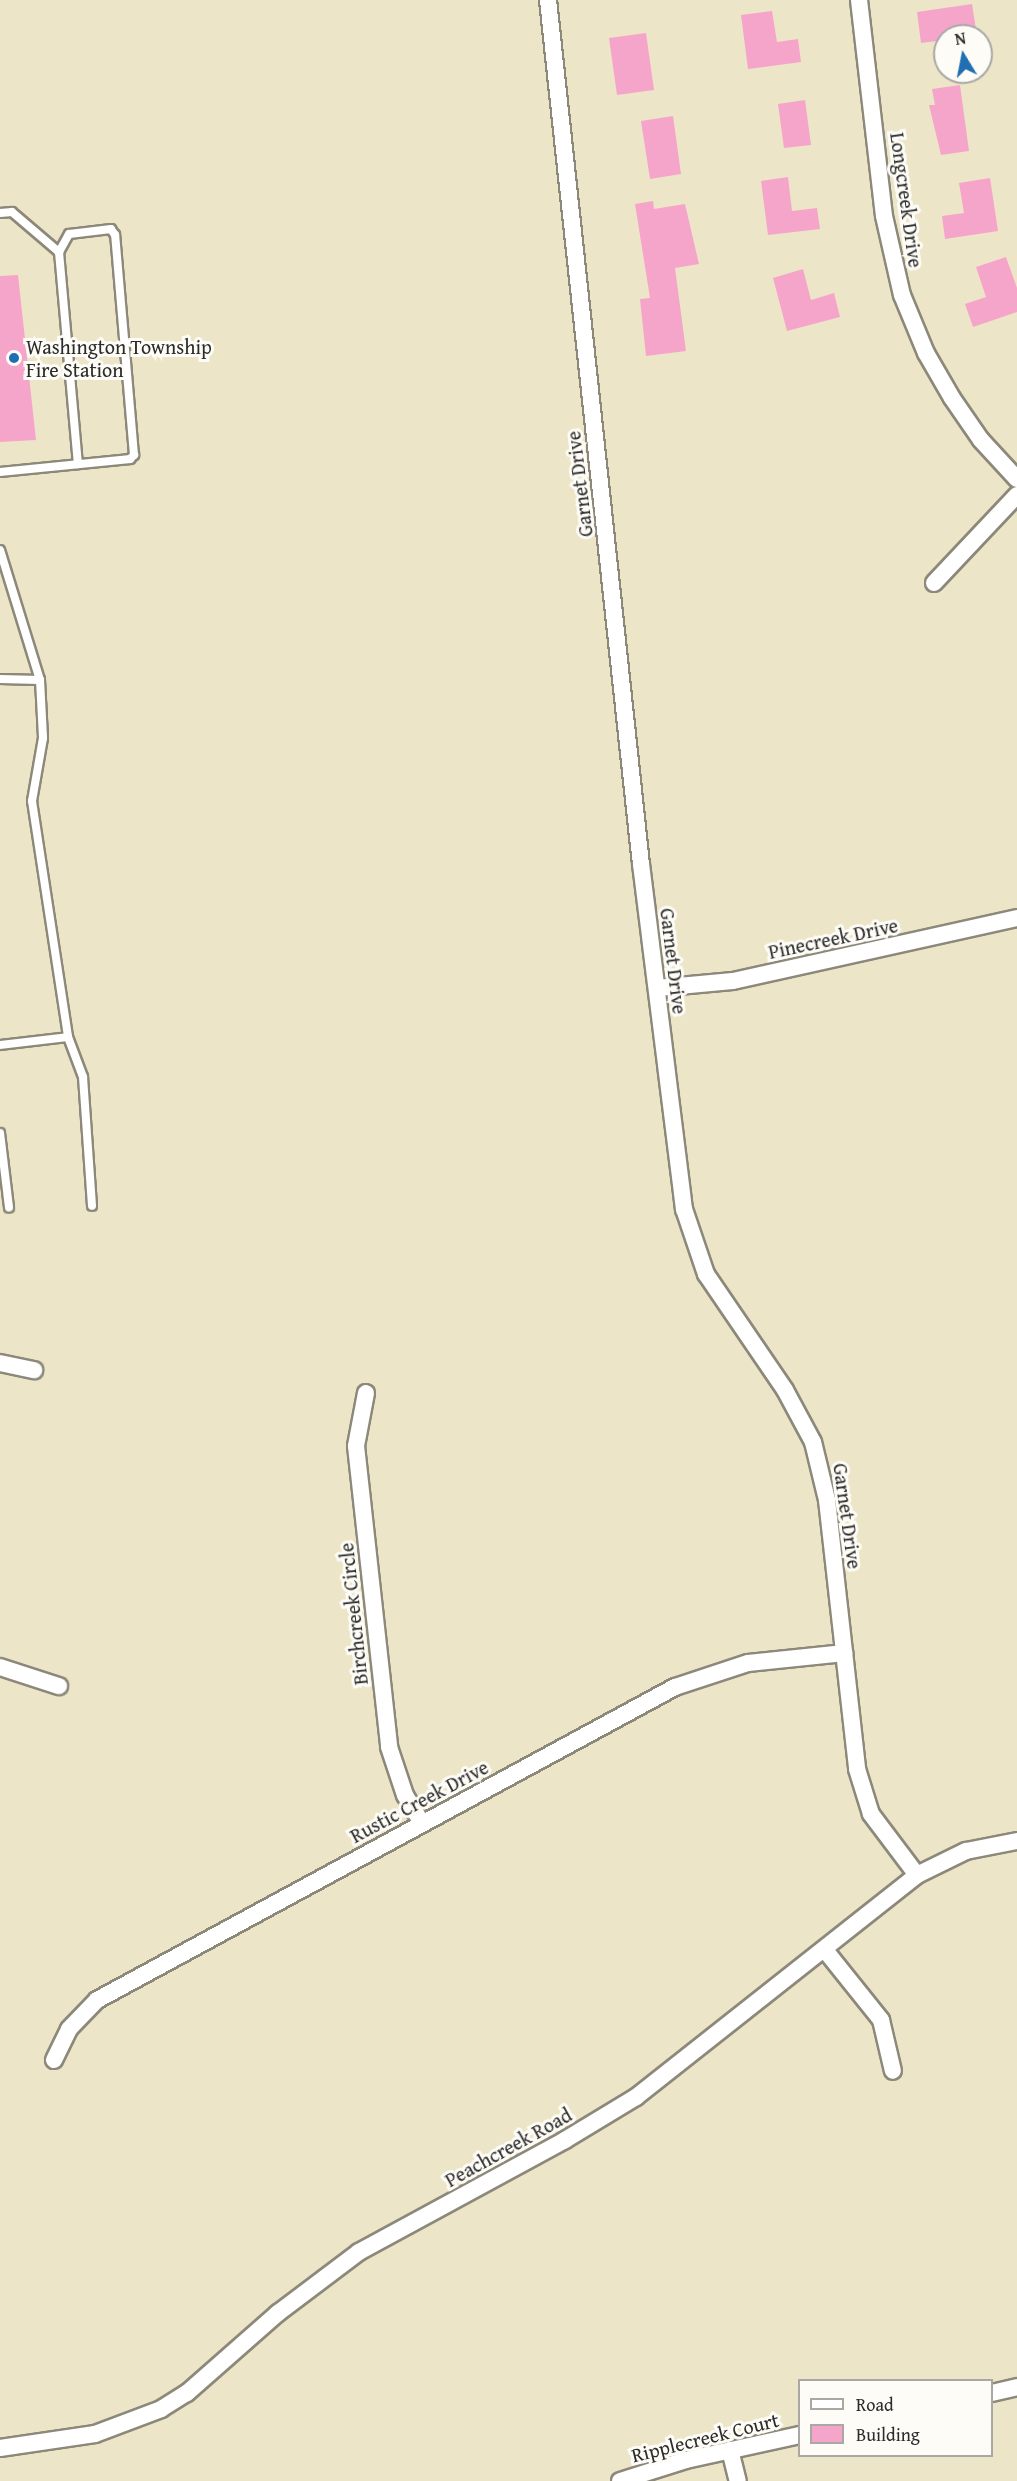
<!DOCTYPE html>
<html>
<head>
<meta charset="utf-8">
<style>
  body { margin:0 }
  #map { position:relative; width:1017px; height:2481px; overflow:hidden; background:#ede5c8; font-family:"Gentium Book Plus",serif }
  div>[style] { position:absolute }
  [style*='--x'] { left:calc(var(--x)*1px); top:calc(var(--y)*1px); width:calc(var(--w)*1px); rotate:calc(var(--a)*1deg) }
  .building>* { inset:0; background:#f6a5ca }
  .roads { filter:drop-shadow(2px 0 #8c887a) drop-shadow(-2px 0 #8c887a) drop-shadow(0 2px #8c887a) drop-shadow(0 -2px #8c887a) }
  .lane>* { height:8px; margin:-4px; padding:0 4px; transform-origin:4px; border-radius:4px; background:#fff }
  .street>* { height:16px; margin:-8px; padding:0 8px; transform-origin:8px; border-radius:8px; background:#fff }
  .dots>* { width:16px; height:16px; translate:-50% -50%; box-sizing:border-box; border:3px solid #fdfcf7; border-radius:50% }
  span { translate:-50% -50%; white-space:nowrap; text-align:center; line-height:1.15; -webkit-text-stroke:6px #fdfcf7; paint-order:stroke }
  .street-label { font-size:20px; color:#2b2b2b }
  .poi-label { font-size:20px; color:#2b2b2b }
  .left { translate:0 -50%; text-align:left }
  .legend { position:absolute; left:798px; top:2379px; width:195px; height:78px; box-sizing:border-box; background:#fdfcf7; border:2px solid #a9a8a5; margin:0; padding:8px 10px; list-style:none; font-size:18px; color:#2b2b2b }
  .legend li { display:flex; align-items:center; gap:12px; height:30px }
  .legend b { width:30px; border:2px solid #a9a8a5 }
  .north { position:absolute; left:933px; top:24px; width:60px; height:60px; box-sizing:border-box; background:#fdfcf7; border:2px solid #a9a8a5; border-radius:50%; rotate:350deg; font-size:16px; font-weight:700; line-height:24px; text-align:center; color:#2b2b2b }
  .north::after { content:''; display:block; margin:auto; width:21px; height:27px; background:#1f6fb2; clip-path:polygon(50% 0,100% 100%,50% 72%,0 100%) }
</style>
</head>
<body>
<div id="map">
  <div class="building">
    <div style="clip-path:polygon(972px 4px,977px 36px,945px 36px,945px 40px,921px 43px,917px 12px)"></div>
    <div style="clip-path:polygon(772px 11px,777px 42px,798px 39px,801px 62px,748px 69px,741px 15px)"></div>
    <div style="clip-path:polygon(646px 33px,654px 90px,617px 95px,609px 38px)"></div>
    <div style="clip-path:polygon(960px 85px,969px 151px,941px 155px,929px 105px,935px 105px,932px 89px)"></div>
    <div style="clip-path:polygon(805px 100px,811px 145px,784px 148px,778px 104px)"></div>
    <div style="clip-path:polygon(673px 116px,681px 174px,650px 179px,641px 121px)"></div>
    <div style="clip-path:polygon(788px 177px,792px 211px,817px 208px,820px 229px,768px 235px,761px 181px)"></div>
    <div style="clip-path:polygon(990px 178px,998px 231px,945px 239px,942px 216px,964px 213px,959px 183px)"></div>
    <div style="clip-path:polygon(653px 201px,654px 209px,685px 204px,699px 264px,675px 268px,686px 351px,646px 356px,640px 299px,650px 298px,635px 204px)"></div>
    <div style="clip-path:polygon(1006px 257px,1017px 288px,1017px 312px,973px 327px,965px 304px,986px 297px,976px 267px)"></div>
    <div style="clip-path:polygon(803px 269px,811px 300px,834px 293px,840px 317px,787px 331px,773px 278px)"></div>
    <div style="clip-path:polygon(18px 275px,36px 440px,0 442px,0 276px)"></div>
  </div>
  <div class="roads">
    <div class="lane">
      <div style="--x:0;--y:213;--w:12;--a:-5"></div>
      <div style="--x:12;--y:212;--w:62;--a:40.4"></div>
      <div style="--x:59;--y:252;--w:213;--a:84.9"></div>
      <div style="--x:0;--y:472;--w:131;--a:-5.7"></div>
      <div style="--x:130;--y:459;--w:6;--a:-45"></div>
      <div style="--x:134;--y:455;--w:221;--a:-94.9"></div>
      <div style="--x:115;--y:235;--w:7;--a:-124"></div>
      <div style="--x:111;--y:229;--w:42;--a:173.2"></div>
      <div style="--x:69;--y:234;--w:21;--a:119"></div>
      <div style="--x:0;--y:550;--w:136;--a:72.9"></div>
      <div style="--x:40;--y:680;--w:58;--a:87"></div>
      <div style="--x:43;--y:738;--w:64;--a:99.9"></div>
      <div style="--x:32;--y:801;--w:239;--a:81.3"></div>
      <div style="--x:68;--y:1037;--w:43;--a:69.4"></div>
      <div style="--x:83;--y:1077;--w:129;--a:86"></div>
      <div style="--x:0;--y:679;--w:40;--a:1.4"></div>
      <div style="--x:0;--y:1045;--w:68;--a:-6.7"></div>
      <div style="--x:0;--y:1133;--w:75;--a:83.1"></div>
    </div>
    <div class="street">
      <div style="--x:548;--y:0;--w:869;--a:83.86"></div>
      <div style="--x:641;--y:864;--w:348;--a:82.9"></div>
      <div style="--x:684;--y:1209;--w:69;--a:71.3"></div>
      <div style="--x:706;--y:1274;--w:140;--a:55.7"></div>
      <div style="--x:785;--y:1390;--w:59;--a:61.7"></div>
      <div style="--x:813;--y:1442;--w:60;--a:76.4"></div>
      <div style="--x:827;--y:1500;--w:271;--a:83.6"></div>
      <div style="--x:857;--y:1769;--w:47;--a:72.7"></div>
      <div style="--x:871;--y:1814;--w:76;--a:53"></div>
      <div style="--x:859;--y:0;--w:217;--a:83.4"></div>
      <div style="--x:884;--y:216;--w:81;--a:77.2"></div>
      <div style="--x:902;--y:295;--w:63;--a:67.5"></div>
      <div style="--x:926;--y:353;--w:52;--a:60"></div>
      <div style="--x:952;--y:398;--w:51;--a:55.4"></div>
      <div style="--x:981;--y:440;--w:53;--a:47.3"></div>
      <div style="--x:934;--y:583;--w:121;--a:-46.7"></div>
      <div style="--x:657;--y:988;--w:76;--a:-5.3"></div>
      <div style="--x:733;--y:981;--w:291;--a:-12.5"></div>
      <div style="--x:0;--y:1363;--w:35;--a:12"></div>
      <div style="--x:366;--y:1393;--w:54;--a:100.7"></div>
      <div style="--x:356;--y:1446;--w:303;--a:83.7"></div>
      <div style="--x:389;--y:1747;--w:51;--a:71.6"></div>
      <div style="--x:405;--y:1795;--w:33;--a:59"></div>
      <div style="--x:0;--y:1667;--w:62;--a:17.9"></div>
      <div style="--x:825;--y:1950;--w:90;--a:51.3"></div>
      <div style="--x:881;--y:2020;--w:52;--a:76.8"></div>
      <div style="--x:54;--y:2060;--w:34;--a:-64"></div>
      <div style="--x:69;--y:2029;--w:40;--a:-46"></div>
      <div style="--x:97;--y:2000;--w:657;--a:-28.44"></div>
      <div style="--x:675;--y:1687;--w:77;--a:-18.2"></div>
      <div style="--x:748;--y:1663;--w:97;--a:-5.9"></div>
      <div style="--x:992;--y:2393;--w:26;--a:-13"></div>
      <div style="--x:0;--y:2448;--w:96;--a:-8.4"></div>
      <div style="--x:95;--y:2434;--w:71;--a:-20.7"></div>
      <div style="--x:161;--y:2409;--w:31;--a:-32"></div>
      <div style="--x:187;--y:2393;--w:121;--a:-41.3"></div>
      <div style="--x:278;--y:2313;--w:101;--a:-37"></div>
      <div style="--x:359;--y:2252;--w:234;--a:-28.5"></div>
      <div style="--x:565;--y:2140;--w:83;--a:-31.2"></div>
      <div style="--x:636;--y:2097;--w:358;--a:-38.3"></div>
      <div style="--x:917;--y:1875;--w:55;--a:-26.1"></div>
      <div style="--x:966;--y:1851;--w:52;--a:-11.1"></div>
      <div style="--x:730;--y:2450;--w:32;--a:76"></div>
      <div style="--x:620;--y:2481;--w:69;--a:-17.7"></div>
      <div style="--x:686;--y:2460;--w:117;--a:-12.4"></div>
    </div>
  </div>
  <div class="dots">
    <div style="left:14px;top:358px;background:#1f6fb2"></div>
  </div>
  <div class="street-label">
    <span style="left:907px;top:200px;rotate:82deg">Longcreek Drive</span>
    <span style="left:579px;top:484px;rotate:-97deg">Garnet Drive</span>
    <span style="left:833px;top:938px;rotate:-12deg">Pinecreek Drive</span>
    <span style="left:674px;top:961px;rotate:83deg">Garnet Drive</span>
    <span style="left:848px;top:1516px;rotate:82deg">Garnet Drive</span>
    <span style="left:353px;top:1614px;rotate:-96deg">Birchcreek Circle</span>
    <span style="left:419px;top:1801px;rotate:-28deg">Rustic Creek Drive</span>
    <span style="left:508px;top:2147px;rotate:-29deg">Peachcreek Road</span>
    <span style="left:705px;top:2437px;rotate:-14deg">Ripplecreek Court</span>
  </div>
  <div class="poi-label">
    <span class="left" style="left:26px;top:358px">Washington Township<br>Fire Station</span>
  </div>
  <ul class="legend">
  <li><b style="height:8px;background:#fff"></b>Road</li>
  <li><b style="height:16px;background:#f6a5ca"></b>Building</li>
  </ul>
  <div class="north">N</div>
</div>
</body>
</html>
